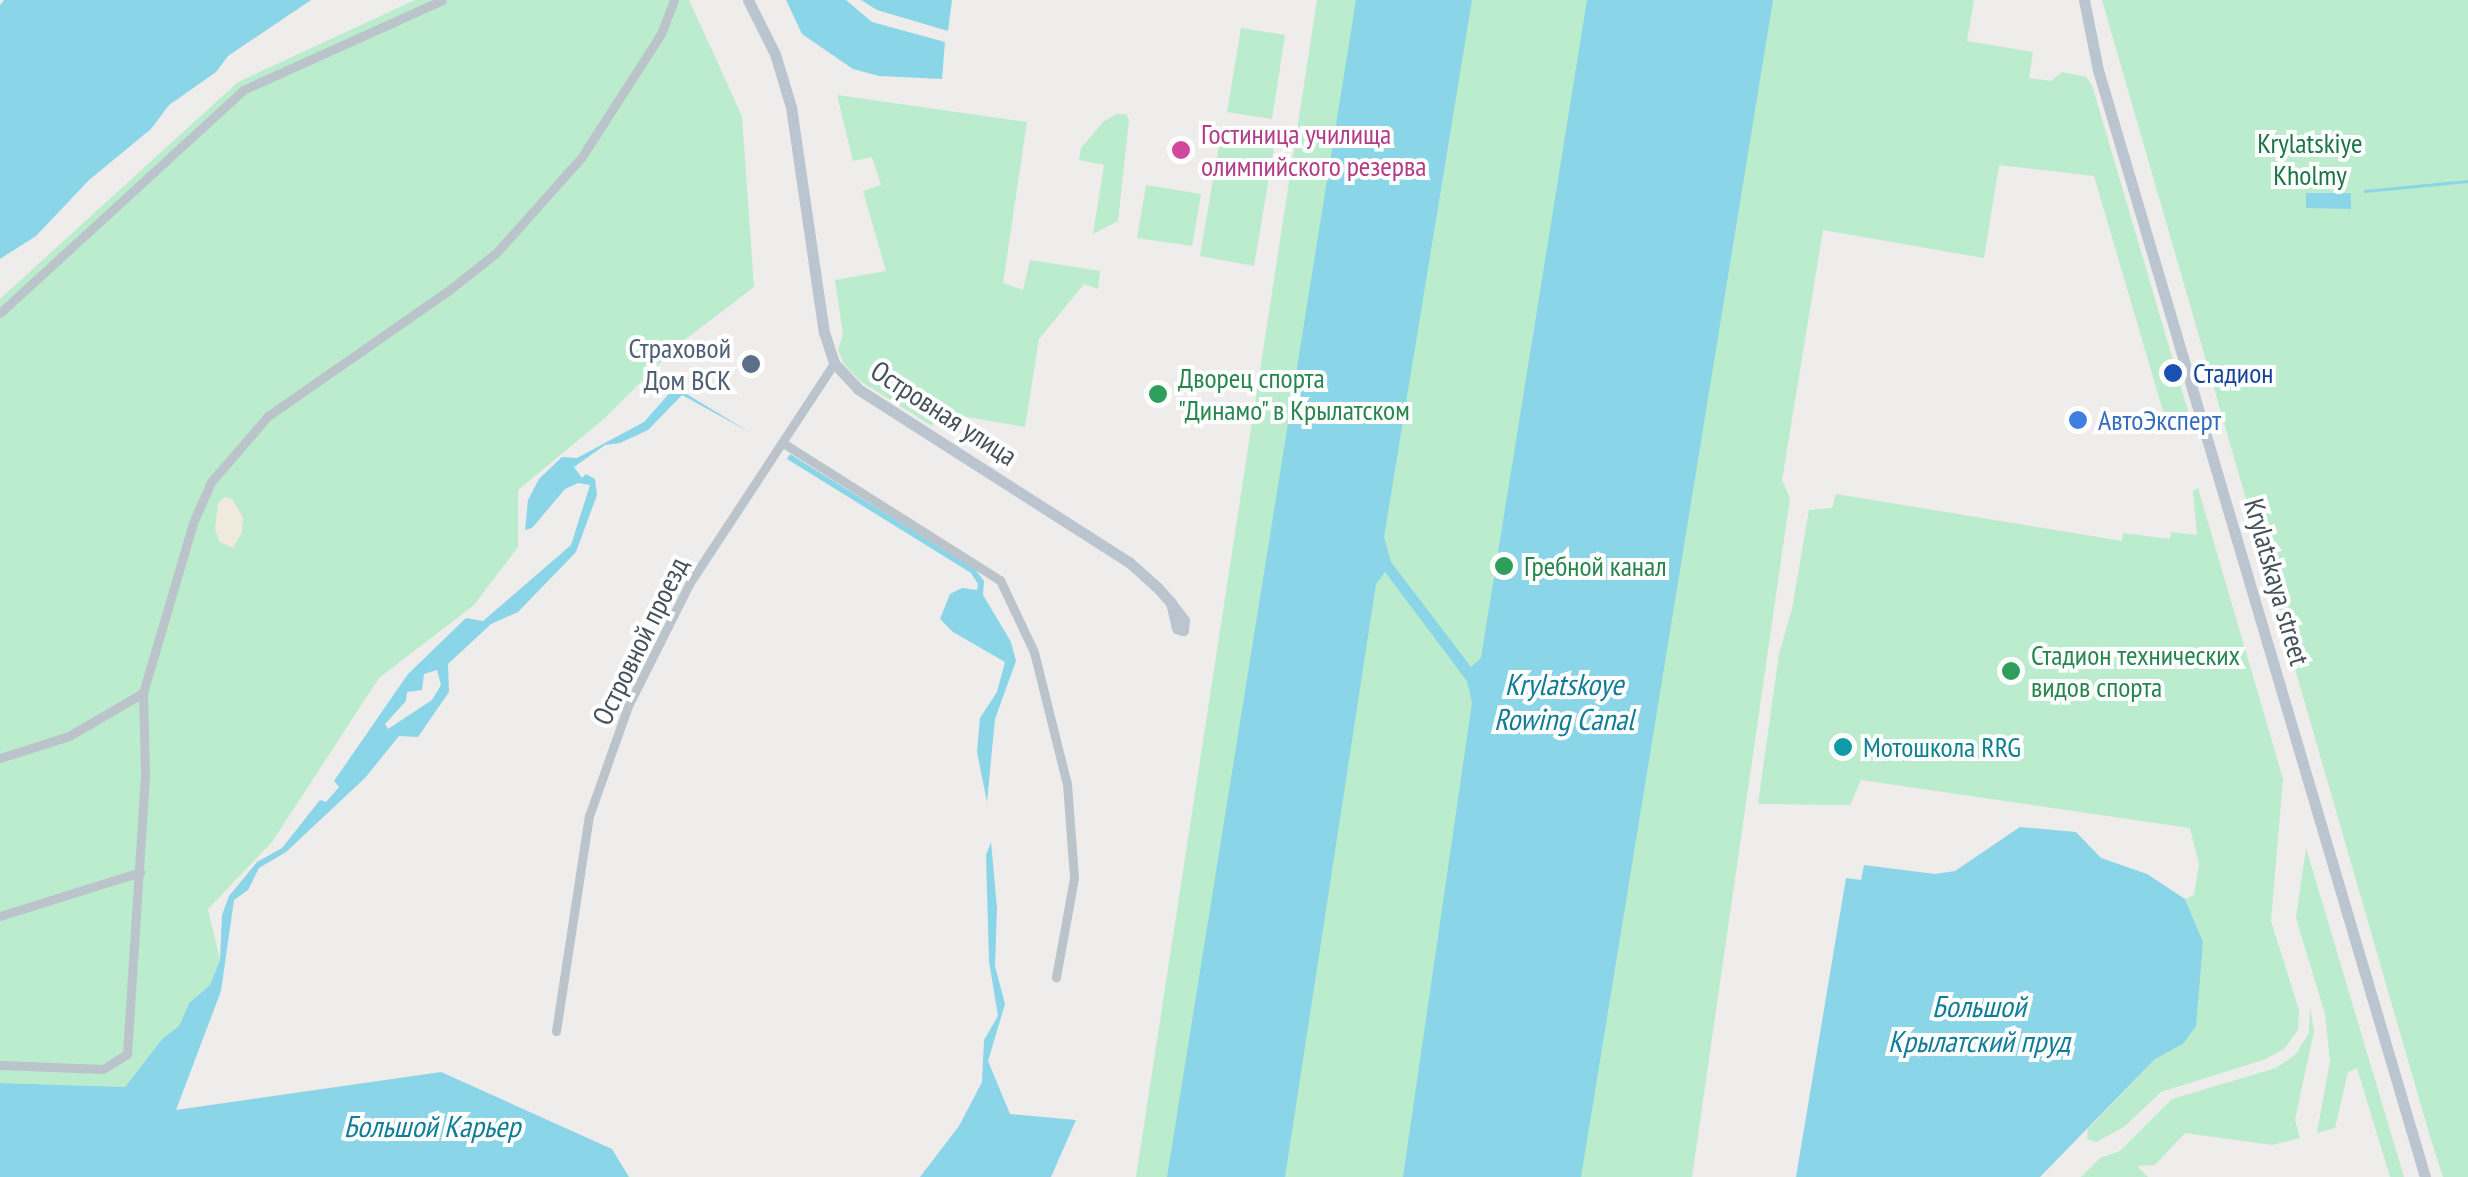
<!DOCTYPE html>
<html>
<head>
<meta charset="utf-8">
<style>
  body { margin:0 }
  #map { position:relative; width:2468px; height:1177px; overflow:hidden; background:#efecec; font-family:"PT Sans Narrow",sans-serif }
  div>[style] { position:absolute }
  [style*='--x'] { left:calc(var(--x)*1px); top:calc(var(--y)*1px); width:calc(var(--w)*1px); rotate:calc(var(--a)*1deg) }
  .green>* { inset:0; background:#bbeccd }
  .sand>* { inset:0; background:#f0eadd }
  .water>* { inset:0; background:#8ad5e7 }
  .stream>* { height:2.5px; margin:-1.25px; padding:0 1.25px; transform-origin:1.25px; border-radius:1.25px; background:#8ad5e7 }
  .street>* { height:9px; margin:-4.5px; padding:0 4.5px; transform-origin:4.5px; border-radius:4.5px; background:#bbc4cb }
  .secondary>* { height:11px; margin:-5.5px; padding:0 5.5px; transform-origin:5.5px; border-radius:5.5px; background:#bac5d0 }
  .dots>* { width:28px; height:28px; translate:-50% -50%; box-sizing:border-box; border:5px solid #fff; border-radius:50% }
  span { translate:-50% -50%; white-space:nowrap; text-align:center; line-height:1.15; -webkit-text-stroke:8px #fff; paint-order:stroke }
  .hotel-label { font-size:28px; color:#b23c85 }
  .left { translate:0 -50%; text-align:left }
  .park-label { font-size:28px; color:#1a7647 }
  .service-label { font-size:28px; color:#4e5e75 }
  .right { translate:-100% -50%; text-align:right }
  .transit-label { font-size:28px; color:#164399 }
  .leisure-label { font-size:28px; color:#27864d }
  .street-label { font-size:28px; color:#455059 }
  .shop-label { font-size:28px; color:#366cbe }
  .culture-label { font-size:28px; color:#0d838f }
  .water-label { font-size:30px; color:#127d98; font-style:italic }
</style>
</head>
<body>
<div id="map">
  <div class="green">
    <div style="clip-path:polygon(415px 0,689px 0,742px 116px,754px 287px,678px 345px,606px 417px,518px 490px,518px 547px,474px 605px,379px 678px,272px 842px,208px 909px,220px 960px,210px 985px,189px 1003px,179px 1026px,163px 1038px,125px 1087px,0 1083px,0 299px,238px 82px)"></div>
    <div style="clip-path:polygon(1317px 0,1974px 0,1967px 41px,2033px 52px,2029px 78px,2051px 81px,2062px 72px,2086px 77px,2092px 85px,2190px 418px,2168px 428px,2094px 176px,1999px 165px,1984px 258px,1823px 230px,1782px 480px,1790px 498px,1692px 1177px,1136px 1177px)"></div>
    <div style="clip-path:polygon(2102px 0,2468px 0,2468px 1177px,2443px 1177px,2431px 1140px)"></div>
    <div style="clip-path:polygon(1241px 28px,1285px 35px,1272px 119px,1227px 112px)"></div>
    <div style="clip-path:polygon(837px 95px,1027px 122px,1003px 283px,1023px 290px,1030px 260px,1100px 271px,1098px 289px,1084px 284px,1039px 339px,1025px 427px,939px 412px,932px 426px,860px 381px,844px 364px,838px 350px,843px 334px,835px 280px,886px 271px,863px 191px,881px 185px,872px 157px,853px 161px)"></div>
    <div style="clip-path:polygon(1117px 114px,1126px 114px,1129px 120px,1118px 221px,1093px 234px,1104px 165px,1079px 160px,1081px 148px,1104px 121px)"></div>
    <div style="clip-path:polygon(1222px 127px,1276px 136px,1254px 266px,1200px 256px)"></div>
    <div style="clip-path:polygon(1146px 185px,1201px 194px,1192px 246px,1137px 238px)"></div>
    <div style="clip-path:polygon(2198px 488px,2283px 779px,2271px 921px,2299px 1010px,2298px 1030px,2284px 1049px,2266px 1059px,2161px 1092px,2124px 1127px,2096px 1142px,2087px 1139px,2088px 1129px,2155px 1059px,2183px 1044px,2203px 942px,2185px 899px,2194px 895px,2199px 864px,2190px 828px,1861px 780px,1850px 805px,1758px 804px,1779px 654px,1792px 609px,1809px 510px,1832px 508px,1836px 494px,2122px 541px,2123px 533px,2170px 539px,2171px 532px,2197px 535px,2193px 491px)"></div>
    <div style="clip-path:polygon(2306px 848px,2404px 1177px,2390px 1177px,2357px 1068px,2348px 1072px,2335px 1128px,2317px 1133px,2330px 1061px,2325px 1014px,2296px 918px)"></div>
    <div style="clip-path:polygon(2310px 1007px,2314px 1031px,2295px 1120px,2300px 1138px,2272px 1145px,2185px 1133px,2155px 1165px,2137px 1166px,2148px 1177px,2081px 1177px,2100px 1158px,2120px 1151px,2172px 1099px,2276px 1068px,2296px 1054px,2309px 1033px)"></div>
  </div>
  <div class="sand">
    <div style="clip-path:polygon(225px 497px,232px 499px,243px 517px,242px 532px,233px 548px,220px 542px,215px 529px,218px 503px)"></div>
  </div>
  <div class="water">
    <div style="clip-path:polygon(4px 0,311px 0,228px 56px,216px 72px,169px 105px,151px 129px,89px 180px,36px 236px,0 259px,0 5px)"></div>
    <div style="clip-path:polygon(786px 0,846px 0,872px 22px,945px 42px,942px 79px,879px 76px,853px 69px,802px 34px)"></div>
    <div style="clip-path:polygon(861px 0,952px 0,948px 31px,877px 10px)"></div>
    <div style="clip-path:polygon(1356px 0,1472px 0,1384px 537px,1391px 562px,1471px 667px,1481px 658px,1587px 0,1773px 0,1581px 1177px,1403px 1177px,1472px 703px,1467px 681px,1385px 572px,1376px 584px,1285px 1177px,1167px 1177px)"></div>
    <div style="clip-path:polygon(2306px 193px,2351px 193px,2351px 209px,2306px 208px)"></div>
    <div style="clip-path:polygon(evenodd,675px 387px,751px 433px,682px 395px,648px 430px,620px 443px,605px 445px,574px 467px,582px 478px,586px 474px,595px 479px,597px 495px,576px 552px,518px 612px,491px 624px,448px 664px,449px 692px,418px 737px,399px 736px,365px 778px,286px 852px,259px 868px,248px 890px,234px 900px,221px 991px,176px 1110px,441px 1072px,612px 1149px,629px 1177px,0 1177px,0 1083px,125px 1087px,163px 1038px,179px 1026px,189px 1003px,210px 985px,220px 960px,222px 915px,229px 896px,257px 862px,282px 848px,320px 800px,326px 802px,339px 787px,334px 781px,408px 674px,466px 618px,483px 621px,571px 545px,590px 485px,578px 483px,565px 489px,532px 528px,525px 530px,528px 500px,539px 479px,562px 457px,577px 458px,644px 422px,675px 387px,437px 670px,441px 685px,432px 700px,388px 729px,385px 724px,406px 701px,407px 692px,422px 690px,424px 674px,437px 670px)"></div>
    <div style="clip-path:polygon(790px 454px,975px 569px,984px 581px,983px 595px,1011px 642px,1016px 661px,995px 719px,987px 802px,977px 752px,980px 718px,997px 692px,1005px 662px,953px 632px,940px 619px,950px 594px,962px 588px,977px 590px,978px 584px,971px 573px,787px 459px)"></div>
    <div style="clip-path:polygon(2020px 827px,2076px 832px,2101px 858px,2147px 874px,2185px 899px,2203px 942px,2196px 1026px,2183px 1044px,2155px 1059px,2040px 1177px,1796px 1177px,1846px 878px,1861px 880px,1864px 865px,1935px 874px,1955px 871px)"></div>
    <div style="clip-path:polygon(991px 842px,997px 908px,995px 966px,1005px 1004px,988px 1061px,1010px 1114px,1076px 1120px,1051px 1177px,920px 1177px,959px 1126px,982px 1082px,984px 1040px,998px 1016px,989px 961px,986px 855px)"></div>
  </div>
  <div class="stream">
    <div style="--x:2365;--y:191;--w:103;--a:-5.5"></div>
  </div>
  <div class="street">
    <div style="--x:0;--y:313;--w:330;--a:-42.5"></div>
    <div style="--x:243;--y:90;--w:218;--a:-24.3"></div>
    <div style="--x:783;--y:443;--w:257;--a:32.3"></div>
    <div style="--x:1000;--y:580;--w:80;--a:64.7"></div>
    <div style="--x:1034;--y:652;--w:136;--a:76"></div>
    <div style="--x:1067;--y:784;--w:94;--a:85.7"></div>
    <div style="--x:1074;--y:878;--w:101;--a:100.3"></div>
    <div style="--x:0;--y:758;--w:72;--a:-17.7"></div>
    <div style="--x:69;--y:736;--w:86;--a:-30.2"></div>
    <div style="--x:0;--y:916;--w:147;--a:-17.4"></div>
    <div style="--x:556;--y:1031;--w:218;--a:-81.3"></div>
    <div style="--x:589;--y:816;--w:117;--a:-70.5"></div>
    <div style="--x:628;--y:706;--w:136;--a:-63.4"></div>
    <div style="--x:689;--y:584;--w:264;--a:-56.7"></div>
    <div style="--x:0;--y:1065;--w:103;--a:2.2"></div>
    <div style="--x:103;--y:1069;--w:28;--a:-32"></div>
    <div style="--x:127;--y:1054;--w:281;--a:-86.3"></div>
    <div style="--x:145;--y:774;--w:81;--a:-91.4"></div>
    <div style="--x:143;--y:693;--w:177;--a:-73.6"></div>
    <div style="--x:193;--y:523;--w:45;--a:-66.3"></div>
    <div style="--x:211;--y:482;--w:87;--a:-49.2"></div>
    <div style="--x:268;--y:416;--w:219;--a:-34.8"></div>
    <div style="--x:448;--y:291;--w:61;--a:-38.4"></div>
    <div style="--x:496;--y:253;--w:127;--a:-48.2"></div>
    <div style="--x:581;--y:158;--w:148;--a:-57.2"></div>
    <div style="--x:661;--y:34;--w:36;--a:-69"></div>
  </div>
  <div class="secondary">
    <div style="--x:748;--y:0;--w:60;--a:63.4"></div>
    <div style="--x:775;--y:54;--w:55;--a:73.2"></div>
    <div style="--x:791;--y:107;--w:227;--a:81.7"></div>
    <div style="--x:824;--y:332;--w:33;--a:72"></div>
    <div style="--x:834;--y:363;--w:35;--a:47"></div>
    <div style="--x:858;--y:389;--w:322;--a:32.6"></div>
    <div style="--x:1129;--y:562;--w:39;--a:42"></div>
    <div style="--x:1158;--y:588;--w:20;--a:49"></div>
    <div style="--x:1171;--y:603;--w:21;--a:53"></div>
    <div style="--x:1184;--y:620;--w:10;--a:96"></div>
    <div style="--x:1183;--y:630;--w:6;--a:-162"></div>
    <div style="--x:1177;--y:628;--w:26;--a:-103"></div>
    <div style="--x:2084;--y:0;--w:71;--a:78.7"></div>
    <div style="--x:2098;--y:70;--w:1154;--a:73.54"></div>
  </div>
  <div class="dots">
    <div style="left:1181px;top:150px;background:#d1479c"></div>
    <div style="left:751px;top:364px;background:#5c6f8a"></div>
    <div style="left:2173px;top:373px;background:#1a4fb4"></div>
    <div style="left:1158px;top:394px;background:#2e9e5b"></div>
    <div style="left:2078px;top:420px;background:#3f7fe0"></div>
    <div style="left:1504px;top:566px;background:#2e9e5b"></div>
    <div style="left:2011px;top:671px;background:#2e9e5b"></div>
    <div style="left:1843px;top:747px;background:#0f9aa8"></div>
  </div>
  <div class="hotel-label">
    <span class="left" style="left:1201px;top:150px">Гостиница училища<br>олимпийского резерва</span>
  </div>
  <div class="park-label">
    <span style="left:2310px;top:159px">Krylatskiye<br>Kholmy</span>
  </div>
  <div class="service-label">
    <span class="right" style="left:731px;top:364px">Страховой<br>Дом ВСК</span>
  </div>
  <div class="transit-label">
    <span class="left" style="left:2193px;top:373px">Стадион</span>
  </div>
  <div class="leisure-label">
    <span class="left" style="left:1178px;top:394px">Дворец спорта<br>"Динамо" в Крылатском</span>
    <span class="left" style="left:1524px;top:566px">Гребной канал</span>
    <span class="left" style="left:2031px;top:671px">Стадион технических<br>видов спорта</span>
  </div>
  <div class="street-label">
    <span style="left:944px;top:413px;rotate:33deg">Островная улица</span>
    <span style="left:2277px;top:582px;rotate:74deg">Krylatskaya street</span>
    <span style="left:640px;top:641px;rotate:-64deg">Островной проезд</span>
  </div>
  <div class="shop-label">
    <span class="left" style="left:2098px;top:420px">АвтоЭксперт</span>
  </div>
  <div class="culture-label">
    <span class="left" style="left:1863px;top:747px">Мотошкола RRG</span>
  </div>
  <div class="water-label">
    <span style="left:1564px;top:701px">Krylatskoye<br>Rowing Canal</span>
    <span style="left:1979px;top:1023px">Большой<br>Крылатский пруд</span>
    <span style="left:432px;top:1126px">Большой Карьер</span>
  </div>
</div>
</body>
</html>
